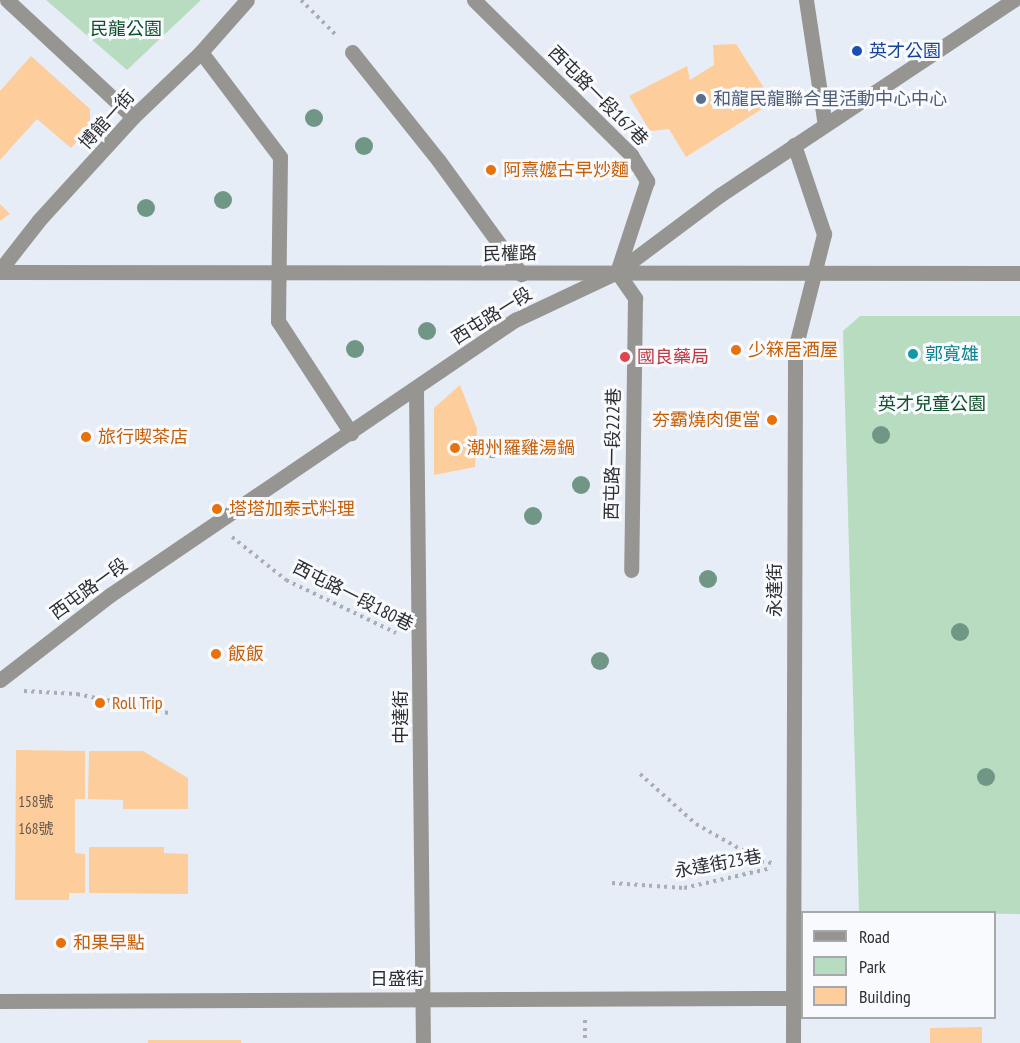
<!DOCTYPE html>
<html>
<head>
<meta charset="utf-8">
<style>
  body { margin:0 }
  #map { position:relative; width:1020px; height:1043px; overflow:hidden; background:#e7edf6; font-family:"PT Sans Narrow","Noto Sans TC",sans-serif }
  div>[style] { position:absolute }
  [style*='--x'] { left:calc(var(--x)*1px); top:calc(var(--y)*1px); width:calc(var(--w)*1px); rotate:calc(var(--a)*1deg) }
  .green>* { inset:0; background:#b8dcc0 }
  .building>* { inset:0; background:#fdcd9c }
  .path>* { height:4px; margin-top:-2px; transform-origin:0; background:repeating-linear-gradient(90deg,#a9aeb5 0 3px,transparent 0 7.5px) }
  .minor>* { height:15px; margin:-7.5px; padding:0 7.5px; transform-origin:7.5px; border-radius:7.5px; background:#969591 }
  .trees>* { width:18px; height:18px; margin:-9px; border-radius:50%; background:#709785 }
  .dots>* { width:16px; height:16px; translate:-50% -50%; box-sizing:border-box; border:3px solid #f8fafe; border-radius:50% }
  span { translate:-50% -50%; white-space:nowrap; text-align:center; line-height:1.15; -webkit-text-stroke:6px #f8fafe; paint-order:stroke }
  .number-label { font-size:15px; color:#60564c }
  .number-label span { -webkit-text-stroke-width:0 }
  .park-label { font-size:18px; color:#0f5029 }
  .transit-label { font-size:18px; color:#164399 }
  .left { translate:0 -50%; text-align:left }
  .street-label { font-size:18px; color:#2c2e31 }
  .service-label { font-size:18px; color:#4e5e75 }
  .food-label { font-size:18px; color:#c56008 }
  .right { translate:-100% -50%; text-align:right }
  .culture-label { font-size:18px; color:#0d838f }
  .health-label { font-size:18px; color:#be3a42 }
  .legend { position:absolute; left:801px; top:911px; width:195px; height:108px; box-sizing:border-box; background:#f8fafe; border:2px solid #a6a8ac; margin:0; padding:8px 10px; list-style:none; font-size:18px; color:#2c2e31 }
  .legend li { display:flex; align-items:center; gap:12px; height:30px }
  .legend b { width:30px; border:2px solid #a6a8ac }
</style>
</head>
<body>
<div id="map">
  <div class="green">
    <div style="clip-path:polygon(46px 0,201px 0,127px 70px)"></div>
    <div style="clip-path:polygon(860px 316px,1020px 316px,1020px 914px,859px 912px,843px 331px)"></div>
  </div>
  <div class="building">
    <div style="clip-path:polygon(736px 44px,773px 102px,686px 157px,669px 129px,650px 131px,629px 96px,687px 66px,690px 80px,714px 65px,713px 45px)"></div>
    <div style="clip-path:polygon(31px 56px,90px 109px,90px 127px,71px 148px,37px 119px,0 160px,0 91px)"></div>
    <div style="clip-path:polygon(0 204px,10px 214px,0 221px)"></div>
    <div style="clip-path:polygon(460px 385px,477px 429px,475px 467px,434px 475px,434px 408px)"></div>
    <div style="clip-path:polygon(16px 750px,85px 751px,85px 799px,75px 799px,75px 853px,85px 854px,85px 893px,69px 893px,69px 900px,15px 900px)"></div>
    <div style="clip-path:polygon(89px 751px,143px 751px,188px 778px,188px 809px,123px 809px,123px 800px,88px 799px)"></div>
    <div style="clip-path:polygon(89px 847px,164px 847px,164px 853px,188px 854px,188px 894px,89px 893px)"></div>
    <div style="clip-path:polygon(982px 1027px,982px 1043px,930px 1043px,930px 1028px)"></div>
    <div style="clip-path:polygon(148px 1040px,241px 1040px,241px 1043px,148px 1043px)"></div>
  </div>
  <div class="path">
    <div style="--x:301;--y:0;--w:51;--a:45"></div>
    <div style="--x:232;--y:537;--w:69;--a:38.5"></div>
    <div style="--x:286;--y:580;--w:122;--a:25.7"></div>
    <div style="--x:24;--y:691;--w:53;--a:3.2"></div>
    <div style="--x:77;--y:694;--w:93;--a:11.8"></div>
    <div style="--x:640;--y:774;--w:75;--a:41.8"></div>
    <div style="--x:696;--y:824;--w:75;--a:29.6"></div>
    <div style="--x:761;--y:861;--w:11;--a:10"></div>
    <div style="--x:612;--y:883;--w:72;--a:4"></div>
    <div style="--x:684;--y:888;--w:90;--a:-12.8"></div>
    <div style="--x:585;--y:1020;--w:23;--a:90"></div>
  </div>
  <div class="minor">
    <div style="--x:7;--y:0;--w:172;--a:42.9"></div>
    <div style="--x:474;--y:0;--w:221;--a:44.6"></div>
    <div style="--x:631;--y:155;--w:31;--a:58"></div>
    <div style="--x:647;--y:181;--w:96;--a:108.2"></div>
    <div style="--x:806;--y:0;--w:126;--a:81.4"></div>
    <div style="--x:201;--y:52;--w:131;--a:53"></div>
    <div style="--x:280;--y:157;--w:164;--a:90.7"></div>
    <div style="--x:278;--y:321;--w:134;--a:56.9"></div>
    <div style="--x:352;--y:52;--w:139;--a:51.4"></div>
    <div style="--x:439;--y:161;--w:140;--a:54"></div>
    <div style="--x:0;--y:270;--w:63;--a:-52"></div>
    <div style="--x:39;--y:220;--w:139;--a:-47.6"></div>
    <div style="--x:133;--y:117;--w:94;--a:-43.7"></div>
    <div style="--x:201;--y:52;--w:69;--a:-48.5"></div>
    <div style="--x:0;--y:272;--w:1020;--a:0.06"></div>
    <div style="--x:617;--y:272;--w:32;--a:55"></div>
    <div style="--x:635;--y:298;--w:272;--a:90.8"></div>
    <div style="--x:416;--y:390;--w:653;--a:89.39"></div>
    <div style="--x:0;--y:680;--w:139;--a:-37.7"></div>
    <div style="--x:110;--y:595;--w:490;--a:-34.2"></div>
    <div style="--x:515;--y:320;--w:113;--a:-25.2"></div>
    <div style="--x:617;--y:272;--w:129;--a:-36.8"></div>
    <div style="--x:720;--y:195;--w:353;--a:-33.6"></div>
    <div style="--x:0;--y:1001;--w:794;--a:-0.22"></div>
    <div style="--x:793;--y:1043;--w:694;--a:-89.83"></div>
    <div style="--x:795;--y:349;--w:119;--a:-75.8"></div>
    <div style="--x:824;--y:234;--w:94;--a:-108.6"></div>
  </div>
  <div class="trees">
    <div style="left:314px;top:118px"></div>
    <div style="left:364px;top:146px"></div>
    <div style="left:223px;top:200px"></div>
    <div style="left:146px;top:208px"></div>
    <div style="left:427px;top:331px"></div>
    <div style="left:355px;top:349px"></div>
    <div style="left:881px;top:435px"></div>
    <div style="left:492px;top:449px"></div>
    <div style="left:581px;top:485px"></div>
    <div style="left:533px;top:516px"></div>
    <div style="left:708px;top:579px"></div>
    <div style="left:960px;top:632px"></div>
    <div style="left:600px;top:661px"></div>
    <div style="left:986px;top:777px"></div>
  </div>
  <div class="dots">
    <div style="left:857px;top:51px;background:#1a4fb4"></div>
    <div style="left:701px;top:99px;background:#5c6f8a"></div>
    <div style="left:491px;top:170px;background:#e8710a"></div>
    <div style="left:736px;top:350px;background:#e8710a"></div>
    <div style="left:913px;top:354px;background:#0f9aa8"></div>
    <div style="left:625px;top:357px;background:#e0444e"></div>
    <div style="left:772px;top:420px;background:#e8710a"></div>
    <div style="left:86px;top:437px;background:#e8710a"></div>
    <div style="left:455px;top:448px;background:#e8710a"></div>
    <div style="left:217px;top:509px;background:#e8710a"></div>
    <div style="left:216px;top:654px;background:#e8710a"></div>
    <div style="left:100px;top:703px;background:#e8710a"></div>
    <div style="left:61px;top:943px;background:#e8710a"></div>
  </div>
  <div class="number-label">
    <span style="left:36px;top:802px">158號</span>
    <span style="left:36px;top:829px">168號</span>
  </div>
  <div class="park-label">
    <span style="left:126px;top:29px">民龍公園</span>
    <span style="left:932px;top:404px">英才兒童公園</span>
  </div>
  <div class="transit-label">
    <span class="left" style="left:869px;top:51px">英才公園</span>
  </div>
  <div class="street-label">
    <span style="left:598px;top:96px;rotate:45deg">西屯路一段167巷</span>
    <span style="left:107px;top:120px;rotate:-48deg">博館一街</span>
    <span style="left:510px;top:254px;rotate:-1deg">民權路</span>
    <span style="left:492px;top:316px;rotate:-32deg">西屯路一段</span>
    <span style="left:613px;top:454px;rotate:-89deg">西屯路一段222巷</span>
    <span style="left:89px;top:589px;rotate:-36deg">西屯路一段</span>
    <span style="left:775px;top:590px;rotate:-90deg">永達街</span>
    <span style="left:353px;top:596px;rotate:27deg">西屯路一段180巷</span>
    <span style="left:401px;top:717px;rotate:-90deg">中達街</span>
    <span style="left:718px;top:864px;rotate:-10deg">永達街23巷</span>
    <span style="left:397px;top:979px">日盛街</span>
  </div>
  <div class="service-label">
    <span class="left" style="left:713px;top:99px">和龍民龍聯合里活動中心中心</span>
  </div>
  <div class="food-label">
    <span class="left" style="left:503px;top:170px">阿熹嬤古早炒麵</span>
    <span class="left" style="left:748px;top:350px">少箖居酒屋</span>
    <span class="right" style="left:760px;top:420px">夯霸燒肉便當</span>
    <span class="left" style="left:98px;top:437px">旅行喫茶店</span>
    <span class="left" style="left:467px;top:448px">潮州羅雞湯鍋</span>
    <span class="left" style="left:229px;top:509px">塔塔加泰式料理</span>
    <span class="left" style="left:228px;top:654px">飯飯</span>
    <span class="left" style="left:112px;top:703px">Roll Trip</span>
    <span class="left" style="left:73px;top:943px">和果早點</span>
  </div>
  <div class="culture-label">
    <span class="left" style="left:925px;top:354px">郭寬雄</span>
  </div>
  <div class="health-label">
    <span class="left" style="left:637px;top:357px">國良藥局</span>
  </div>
  <ul class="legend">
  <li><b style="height:8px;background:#969591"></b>Road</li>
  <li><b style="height:16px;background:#b8dcc0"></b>Park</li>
  <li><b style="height:16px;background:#fdcd9c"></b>Building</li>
  </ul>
</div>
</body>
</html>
